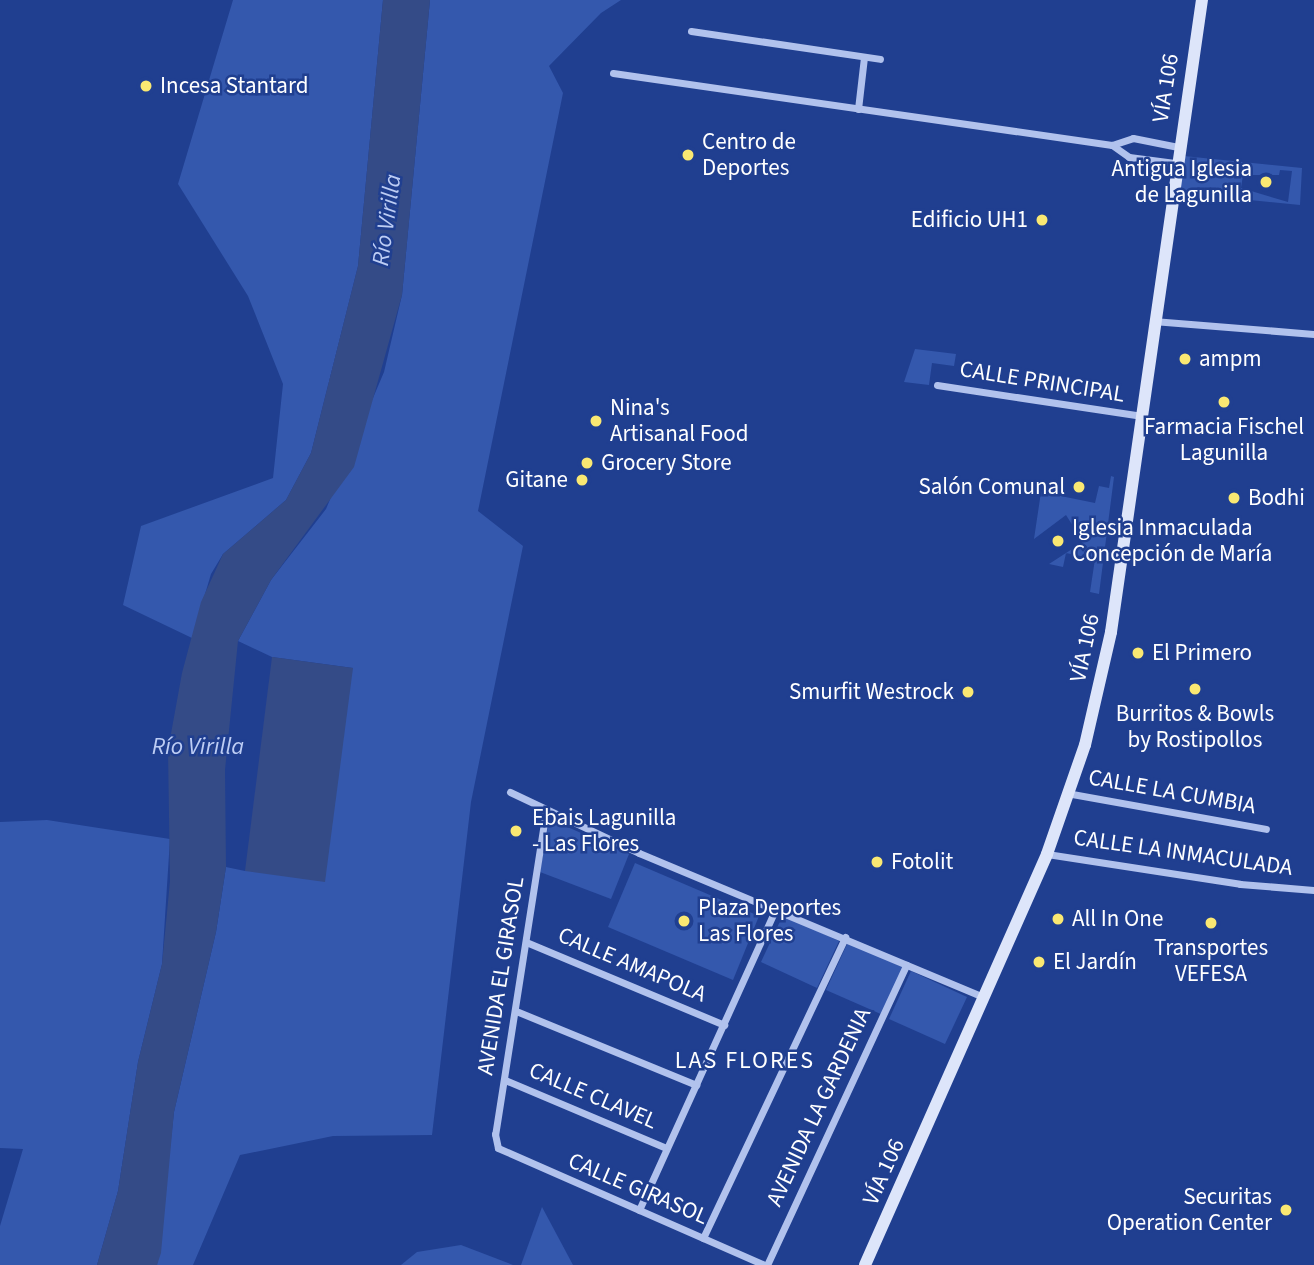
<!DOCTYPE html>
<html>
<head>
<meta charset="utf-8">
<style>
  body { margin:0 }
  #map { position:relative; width:1314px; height:1265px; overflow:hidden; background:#203f90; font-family:"Source Sans 3",sans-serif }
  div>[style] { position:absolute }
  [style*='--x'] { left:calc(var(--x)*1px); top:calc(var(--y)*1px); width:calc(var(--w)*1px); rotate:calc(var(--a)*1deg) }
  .green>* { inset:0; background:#3458ad }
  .water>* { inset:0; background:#344b87 }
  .minor>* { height:7px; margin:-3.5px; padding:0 3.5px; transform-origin:3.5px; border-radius:3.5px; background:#b1c2ed }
  .secondary>* { height:12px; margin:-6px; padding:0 6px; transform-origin:6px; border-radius:6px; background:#dde5fa }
  .dots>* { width:19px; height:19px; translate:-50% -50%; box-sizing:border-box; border:4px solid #203f90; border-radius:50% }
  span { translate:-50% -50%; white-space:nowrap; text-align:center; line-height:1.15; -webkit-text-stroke:5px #203f90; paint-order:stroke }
  .poi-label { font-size:23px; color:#fff }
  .left { translate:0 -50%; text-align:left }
  .right { translate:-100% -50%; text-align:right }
  .street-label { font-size:23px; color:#fff }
  .water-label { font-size:24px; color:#bdcdf4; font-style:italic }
  .neighbourhood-label { font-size:24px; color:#fff; letter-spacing:2px }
</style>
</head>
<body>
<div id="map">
  <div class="green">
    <div style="clip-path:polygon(233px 0,383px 0,358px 266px,311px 453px,286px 500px,223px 554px,211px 574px,192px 638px,123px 605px,141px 526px,273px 478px,283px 384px,248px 296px,178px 184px)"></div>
    <div style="clip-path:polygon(430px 0,621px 0,601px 13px,549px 66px,563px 93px,478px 511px,523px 546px,471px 802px,432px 1135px,333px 1136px,240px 1155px,193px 1265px,157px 1265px,174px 1112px,216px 932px,226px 867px,245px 871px,353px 668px,272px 657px,238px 641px,271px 580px,326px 509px,384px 372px,402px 295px)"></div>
    <div style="clip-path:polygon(evenodd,1184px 156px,1302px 168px,1300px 205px,1180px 193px,1184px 156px,1280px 170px,1292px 171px,1288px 202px,1241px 188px,1243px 175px,1279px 175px,1280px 170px)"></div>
    <div style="clip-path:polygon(915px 349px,956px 354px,954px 366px,932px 363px,929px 385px,904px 382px)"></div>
    <div style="clip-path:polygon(1111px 476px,1114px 477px,1099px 594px,1090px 592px,1095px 559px,1066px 553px,1063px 567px,1049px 564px,1083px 542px,1066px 515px,1034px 539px,1041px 492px,1095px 503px,1099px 486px,1109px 488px)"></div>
    <div style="clip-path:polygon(47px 820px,170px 839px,162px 964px,138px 1062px,118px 1191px,97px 1265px,0 1265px,0 1226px,23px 1149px,0 1148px,0 822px)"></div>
    <div style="clip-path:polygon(556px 822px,629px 854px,611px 899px,540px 872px,548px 826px)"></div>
    <div style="clip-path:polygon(635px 863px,759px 916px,733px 980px,608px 927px)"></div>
    <div style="clip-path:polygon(783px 915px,839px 941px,817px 988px,761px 962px)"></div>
    <div style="clip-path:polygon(848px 942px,904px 968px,883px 1015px,826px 990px)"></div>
    <div style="clip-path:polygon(911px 971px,967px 997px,945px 1044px,889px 1019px)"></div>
    <div style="clip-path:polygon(542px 1207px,573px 1265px,521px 1265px)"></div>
    <div style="clip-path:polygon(461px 1245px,513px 1265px,401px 1265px,417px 1252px)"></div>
  </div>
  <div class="water">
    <div style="clip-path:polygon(383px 0,430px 0,402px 295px,354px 467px,271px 580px,238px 641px,225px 770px,226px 867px,216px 932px,174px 1112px,161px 1253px,157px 1265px,97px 1265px,118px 1191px,138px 1062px,162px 964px,170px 881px,168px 750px,182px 673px,201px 602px,223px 554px,286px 500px,311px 453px,358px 266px)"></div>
    <div style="clip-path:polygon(272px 657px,353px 668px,325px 882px,245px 871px)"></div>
  </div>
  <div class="minor">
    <div style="--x:691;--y:31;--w:191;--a:8.4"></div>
    <div style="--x:613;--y:73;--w:504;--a:8.21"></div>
    <div style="--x:1112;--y:145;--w:21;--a:35"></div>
    <div style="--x:1129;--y:157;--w:46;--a:7.4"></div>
    <div style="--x:858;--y:109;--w:52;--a:-83.4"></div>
    <div style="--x:1112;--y:145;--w:22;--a:-18"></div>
    <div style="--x:1133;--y:138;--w:46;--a:11.3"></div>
    <div style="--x:1153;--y:321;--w:162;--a:4.6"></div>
    <div style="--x:937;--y:385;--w:206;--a:8.6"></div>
    <div style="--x:510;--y:792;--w:143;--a:25.3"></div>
    <div style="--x:639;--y:853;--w:374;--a:22.7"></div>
    <div style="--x:1072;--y:794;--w:197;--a:10.2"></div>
    <div style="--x:546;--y:810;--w:328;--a:98.9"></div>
    <div style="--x:495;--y:1134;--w:14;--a:78"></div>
    <div style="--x:498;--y:1148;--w:291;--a:23.7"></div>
    <div style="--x:1047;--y:854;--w:195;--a:8.8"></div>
    <div style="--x:1240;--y:884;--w:74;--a:4.6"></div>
    <div style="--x:526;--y:942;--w:215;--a:22.7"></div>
    <div style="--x:516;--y:1011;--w:195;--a:22.3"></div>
    <div style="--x:505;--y:1080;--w:175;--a:22.9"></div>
    <div style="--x:639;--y:1210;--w:332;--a:-65.6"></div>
    <div style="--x:703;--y:1238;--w:333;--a:-64.7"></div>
    <div style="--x:767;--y:1265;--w:331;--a:-65.1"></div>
  </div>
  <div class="secondary">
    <div style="--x:865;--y:1265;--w:449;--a:-66.1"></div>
    <div style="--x:1047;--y:854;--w:115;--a:-70.8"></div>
    <div style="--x:1085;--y:745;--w:116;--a:-77"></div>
    <div style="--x:1111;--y:632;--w:639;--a:-81.81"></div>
  </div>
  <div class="dots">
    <div style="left:146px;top:86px;background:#fae872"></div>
    <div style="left:688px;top:155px;background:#fae872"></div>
    <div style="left:1266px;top:182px;background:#fae872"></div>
    <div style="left:1042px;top:220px;background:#fae872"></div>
    <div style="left:1185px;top:359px;background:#fae872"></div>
    <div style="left:1224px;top:402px;background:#fae872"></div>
    <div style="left:596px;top:421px;background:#fae872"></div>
    <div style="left:587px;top:463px;background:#fae872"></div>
    <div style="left:582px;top:480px;background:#fae872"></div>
    <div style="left:1079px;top:487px;background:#fae872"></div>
    <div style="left:1234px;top:498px;background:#fae872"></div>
    <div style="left:1058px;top:541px;background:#fae872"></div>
    <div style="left:1138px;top:653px;background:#fae872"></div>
    <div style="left:1195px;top:689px;background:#fae872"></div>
    <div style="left:968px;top:692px;background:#fae872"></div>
    <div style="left:516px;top:831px;background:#fae872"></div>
    <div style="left:877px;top:862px;background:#fae872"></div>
    <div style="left:1058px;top:919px;background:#fae872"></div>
    <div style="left:684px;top:921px;background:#fae872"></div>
    <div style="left:1211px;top:923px;background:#fae872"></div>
    <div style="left:1039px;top:962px;background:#fae872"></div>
    <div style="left:1286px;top:1210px;background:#fae872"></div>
  </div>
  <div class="poi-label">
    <span class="left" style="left:160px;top:86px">Incesa Stantard</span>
    <span class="left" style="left:702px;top:155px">Centro de<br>Deportes</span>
    <span class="right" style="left:1252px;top:182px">Antigua Iglesia<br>de Lagunilla</span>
    <span class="right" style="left:1028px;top:220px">Edificio UH1</span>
    <span class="left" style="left:1199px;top:359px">ampm</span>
    <span class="left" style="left:610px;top:421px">Nina's<br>Artisanal Food</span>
    <span style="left:1224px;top:440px">Farmacia Fischel<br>Lagunilla</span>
    <span class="left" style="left:601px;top:463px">Grocery Store</span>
    <span class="right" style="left:568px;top:480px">Gitane</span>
    <span class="right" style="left:1065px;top:487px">Salón Comunal</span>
    <span class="left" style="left:1248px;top:498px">Bodhi</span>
    <span class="left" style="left:1072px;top:541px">Iglesia Inmaculada<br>Concepción de María</span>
    <span class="left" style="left:1152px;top:653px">El Primero</span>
    <span class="right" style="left:954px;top:692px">Smurfit Westrock</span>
    <span style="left:1195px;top:727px">Burritos &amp; Bowls<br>by Rostipollos</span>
    <span class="left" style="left:532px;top:831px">Ebais Lagunilla<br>- Las Flores</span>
    <span class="left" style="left:891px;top:862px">Fotolit</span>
    <span class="left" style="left:698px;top:921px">Plaza Deportes<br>Las Flores</span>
    <span class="left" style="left:1072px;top:919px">All In One</span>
    <span style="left:1211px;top:961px">Transportes<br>VEFESA</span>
    <span class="left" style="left:1053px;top:962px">El Jardín</span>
    <span class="right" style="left:1272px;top:1210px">Securitas<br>Operation Center</span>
  </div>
  <div class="street-label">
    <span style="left:1166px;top:88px;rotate:-81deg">VÍA 106</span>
    <span style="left:1042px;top:382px;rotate:9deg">CALLE PRINCIPAL</span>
    <span style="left:1085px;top:648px;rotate:-78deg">VÍA 106</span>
    <span style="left:1172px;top:792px;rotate:10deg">CALLE LA CUMBIA</span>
    <span style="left:1183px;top:853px;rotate:8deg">CALLE LA INMACULADA</span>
    <span style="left:632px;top:965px;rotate:23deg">CALLE AMAPOLA</span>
    <span style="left:501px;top:976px;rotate:-81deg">AVENIDA EL GIRASOL</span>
    <span style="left:593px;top:1096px;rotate:23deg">CALLE CLAVEL</span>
    <span style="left:819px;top:1107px;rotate:-65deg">AVENIDA LA GARDENIA</span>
    <span style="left:884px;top:1172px;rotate:-66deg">VÍA 106</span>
    <span style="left:638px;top:1189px;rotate:23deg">CALLE GIRASOL</span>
  </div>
  <div class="water-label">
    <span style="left:387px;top:220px;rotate:-82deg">Río Virilla</span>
    <span style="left:198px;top:747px">Río Virilla</span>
  </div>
  <div class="neighbourhood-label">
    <span style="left:745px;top:1061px">LAS FLORES</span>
  </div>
</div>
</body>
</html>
